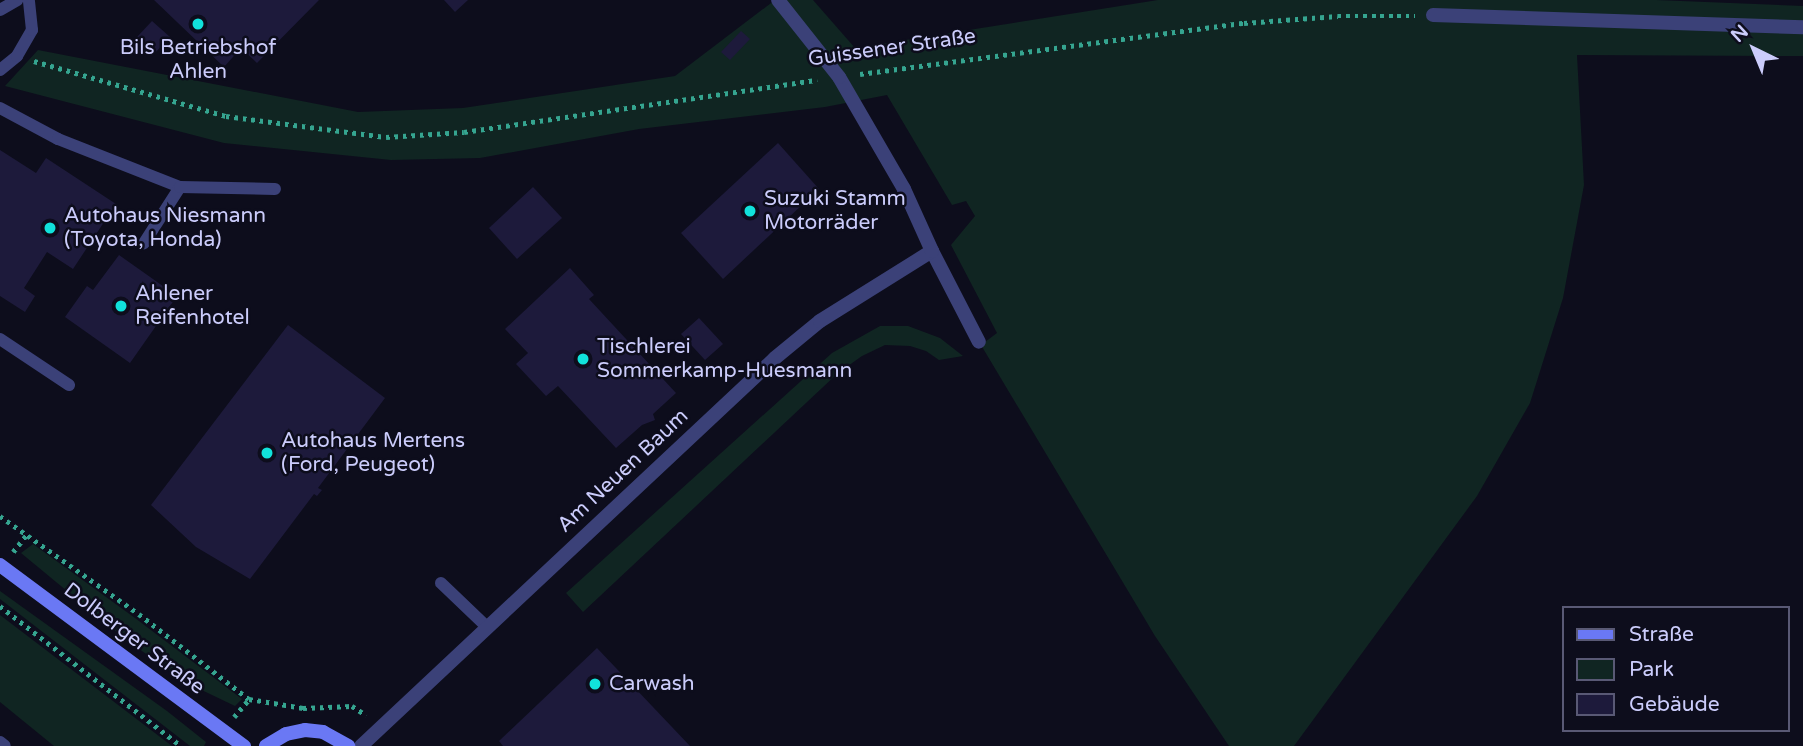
<!DOCTYPE html>
<html>
<head>
<meta charset="utf-8">
<style>
  body { margin:0 }
  #map { position:relative; width:1803px; height:746px; overflow:hidden; background:#0d0d1c; font-family:"Varela Round",sans-serif }
  div>[style] { position:absolute }
  [style*='--x'] { left:calc(var(--x)*1px); top:calc(var(--y)*1px); width:calc(var(--w)*1px); rotate:calc(var(--a)*1deg) }
  .green>* { inset:0; background:#102522 }
  .building>* { inset:0; background:#1d1a3b }
  .path>* { height:4.5px; margin-top:-2.25px; transform-origin:0; background:repeating-linear-gradient(90deg,#35a590 0 3.5px,transparent 0 8.5px) }
  .lane>* { height:12px; margin:-6px; padding:0 6px; transform-origin:6px; border-radius:6px; background:#3b4178 }
  .street>* { height:14px; margin:-7px; padding:0 7px; transform-origin:7px; border-radius:7px; background:#3b4178 }
  .secondary>* { height:14px; margin:-7px; padding:0 7px; transform-origin:7px; border-radius:7px; background:#6a78f4 }
  .dots>* { width:19px; height:19px; translate:-50% -50%; box-sizing:border-box; border:4px solid #0d0d1c; border-radius:50% }
  span { translate:-50% -50%; white-space:nowrap; text-align:center; line-height:1.15; -webkit-text-stroke:5px #0d0d1c; paint-order:stroke }
  .poi-label { font-size:21px; color:#cbccfb }
  .left { translate:0 -50%; text-align:left }
  .street-label { font-size:21px; color:#cbccfb }
  .legend { position:absolute; left:1562px; top:606px; width:228px; height:126px; box-sizing:border-box; background:#0d0d1c; border:2px solid #595975; margin:0; padding:9px 12px; list-style:none; font-size:21px; color:#cbccfb }
  .legend li { display:flex; align-items:center; gap:14px; height:35px }
  .legend b { width:35px; border:2px solid #595975 }
  .north { position:absolute; left:1719px; top:14px; width:70px; height:70px; -webkit-text-stroke:5px #0d0d1c; paint-order:stroke; rotate:317deg; font-size:19px; font-weight:700; line-height:28px; text-align:center; color:#cbccfb }
  .north::after { content:''; display:block; margin:auto; width:24px; height:32px; background:#cbccfb; clip-path:polygon(50% 0,100% 100%,50% 72%,0 100%) }
</style>
</head>
<body>
<div id="map">
  <div class="green">
    <div style="clip-path:polygon(775px 0,813px 0,855px 48px,1158px 0,1656px 0,1803px 6px,1803px 56px,1577px 55px,1584px 185px,1563px 298px,1530px 403px,1477px 496px,1294px 746px,1229px 746px,1155px 636px,981px 345px,997px 333px,951px 245px,975px 216px,966px 201px,952px 205px,887px 95px,825px 107px,639px 129px,480px 158px,391px 160px,224px 143px,5px 86px,38px 50px,358px 112px,463px 108px,675px 76px)"></div>
    <div style="clip-path:polygon(880px 326px,908px 326px,940px 338px,963px 356px,939px 360px,926px 351px,910px 346px,885px 345px,862px 356px,838px 373px,583px 612px,566px 593px,832px 353px)"></div>
    <div style="clip-path:polygon(33px 544px,135px 618px,242px 699px,235px 706px,187px 683px,125px 639px,21px 553px)"></div>
    <div style="clip-path:polygon(0 591px,167px 711px,206px 742px,204px 746px,190px 746px,0 599px)"></div>
    <div style="clip-path:polygon(0 615px,172px 746px,54px 746px,0 702px)"></div>
  </div>
  <div class="building">
    <div style="clip-path:polygon(154px 0,319px 0,257px 63px,241px 48px,224px 67px)"></div>
    <div style="clip-path:polygon(444px 0,468px 0,455px 12px)"></div>
    <div style="clip-path:polygon(152px 21px,170px 37px,154px 54px,137px 37px)"></div>
    <div style="clip-path:polygon(741px 31px,750px 39px,730px 60px,721px 52px)"></div>
    <div style="clip-path:polygon(778px 143px,819px 189px,723px 279px,681px 233px)"></div>
    <div style="clip-path:polygon(0 150px,36px 173px,46px 158px,116px 204px,73px 269px,47px 252px,24px 288px,35px 296px,25px 312px,0 296px)"></div>
    <div style="clip-path:polygon(533px 187px,562px 218px,517px 259px,489px 228px)"></div>
    <div style="clip-path:polygon(119px 255px,177px 296px,130px 363px,65px 317px,87px 286px,93px 290px)"></div>
    <div style="clip-path:polygon(570px 268px,594px 295px,589px 299px,676px 393px,653px 414px,655px 420px,642px 425px,616px 448px,558px 386px,546px 396px,516px 364px,528px 353px,505px 329px)"></div>
    <div style="clip-path:polygon(699px 318px,723px 344px,705px 360px,681px 334px)"></div>
    <div style="clip-path:polygon(288px 325px,385px 398px,318px 488px,322px 490px,317px 496px,314px 494px,250px 579px,196px 547px,151px 505px)"></div>
    <div style="clip-path:polygon(597px 648px,690px 746px,503px 746px,499px 741px)"></div>
  </div>
  <div class="path">
    <div style="--x:34;--y:61;--w:200;--a:16"></div>
    <div style="--x:226;--y:116;--w:161;--a:7.5"></div>
    <div style="--x:386;--y:137;--w:78;--a:-3.7"></div>
    <div style="--x:464;--y:132;--w:357;--a:-8.4"></div>
    <div style="--x:860;--y:74;--w:387;--a:-7.6"></div>
    <div style="--x:1244;--y:23;--w:94;--a:-4.3"></div>
    <div style="--x:1338;--y:16;--w:77;--a:0"></div>
    <div style="--x:0;--y:516;--w:170;--a:35.2"></div>
    <div style="--x:139;--y:614;--w:139;--a:37.7"></div>
    <div style="--x:249;--y:699;--w:55;--a:9.5"></div>
    <div style="--x:303;--y:708;--w:49;--a:-2.3"></div>
    <div style="--x:352;--y:706;--w:17;--a:33"></div>
    <div style="--x:13;--y:552;--w:23;--a:-52"></div>
    <div style="--x:0;--y:606;--w:229;--a:37.7"></div>
    <div style="--x:234;--y:717;--w:23;--a:-50"></div>
  </div>
  <div class="lane">
    <div style="--x:0;--y:10;--w:20;--a:-30"></div>
    <div style="--x:0;--y:70;--w:22;--a:-39"></div>
    <div style="--x:17;--y:56;--w:30;--a:-60"></div>
    <div style="--x:32;--y:30;--w:30;--a:-96"></div>
    <div style="--x:0;--y:108;--w:66;--a:28.1"></div>
    <div style="--x:58;--y:139;--w:131;--a:21.5"></div>
    <div style="--x:180;--y:187;--w:67;--a:122.7"></div>
    <div style="--x:180;--y:187;--w:95;--a:1.2"></div>
    <div style="--x:0;--y:339;--w:83;--a:33.7"></div>
    <div style="--x:441;--y:583;--w:64;--a:43.7"></div>
    <div style="--x:0;--y:742;--w:6;--a:39"></div>
  </div>
  <div class="street">
    <div style="--x:1433;--y:15;--w:370;--a:1.9"></div>
    <div style="--x:932;--y:251;--w:102;--a:62.7"></div>
    <div style="--x:361;--y:746;--w:567;--a:-43.14"></div>
    <div style="--x:775;--y:358;--w:58;--a:-39.4"></div>
    <div style="--x:820;--y:321;--w:132;--a:-32"></div>
    <div style="--x:932;--y:251;--w:68;--a:-114.3"></div>
    <div style="--x:904;--y:189;--w:129;--a:-120.1"></div>
    <div style="--x:839;--y:77;--w:98;--a:-128.4"></div>
  </div>
  <div class="secondary">
    <div style="--x:0;--y:565;--w:304;--a:36.6"></div>
    <div style="--x:266;--y:746;--w:23;--a:-31"></div>
    <div style="--x:286;--y:734;--w:19;--a:-12"></div>
    <div style="--x:305;--y:730;--w:18;--a:6"></div>
    <div style="--x:323;--y:732;--w:29;--a:29"></div>
  </div>
  <div class="dots">
    <div style="left:198px;top:24px;background:#11e2db"></div>
    <div style="left:750px;top:211px;background:#11e2db"></div>
    <div style="left:50px;top:228px;background:#11e2db"></div>
    <div style="left:121px;top:306px;background:#11e2db"></div>
    <div style="left:583px;top:359px;background:#11e2db"></div>
    <div style="left:267px;top:453px;background:#11e2db"></div>
    <div style="left:595px;top:684px;background:#11e2db"></div>
  </div>
  <div class="poi-label">
    <span style="left:198px;top:60px">Bils Betriebshof<br>Ahlen</span>
    <span class="left" style="left:764px;top:211px">Suzuki Stamm<br>Motorräder</span>
    <span class="left" style="left:64px;top:228px">Autohaus Niesmann<br>(Toyota, Honda)</span>
    <span class="left" style="left:135px;top:306px">Ahlener<br>Reifenhotel</span>
    <span class="left" style="left:597px;top:359px">Tischlerei<br>Sommerkamp-Huesmann</span>
    <span class="left" style="left:281px;top:453px">Autohaus Mertens<br>(Ford, Peugeot)</span>
    <span class="left" style="left:609px;top:684px">Carwash</span>
  </div>
  <div class="street-label">
    <span style="left:892px;top:48px;rotate:-8deg">Guissener Straße</span>
    <span style="left:623px;top:471px;rotate:-43deg">Am Neuen Baum</span>
    <span style="left:134px;top:639px;rotate:37deg">Dolberger Straße</span>
  </div>
  <ul class="legend">
  <li><b style="height:9px;background:#6a78f4"></b>Straße</li>
  <li><b style="height:19px;background:#102522"></b>Park</li>
  <li><b style="height:19px;background:#1d1a3b"></b>Gebäude</li>
  </ul>
  <div class="north">N</div>
</div>
</body>
</html>
